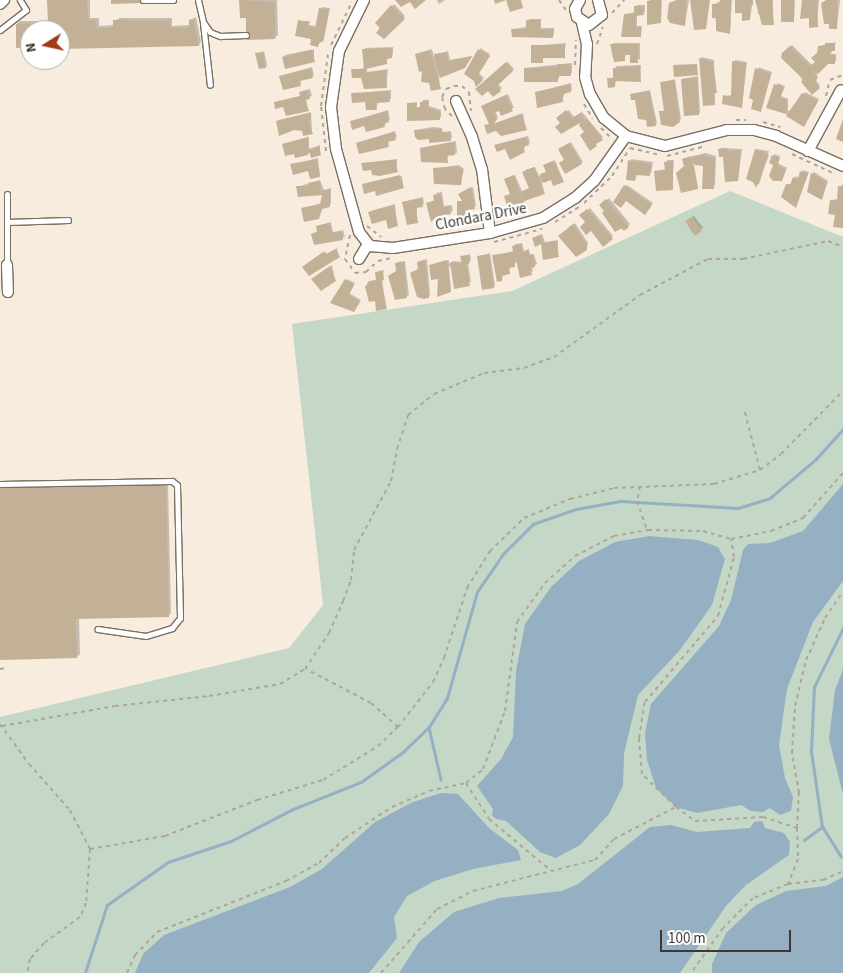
<!DOCTYPE html>
<html>
<head>
<meta charset="utf-8">
<style>
  body { margin:0 }
  #map { position:relative; width:843px; height:973px; overflow:hidden; background:#f7ecdd; font-family:"Source Sans 3",sans-serif }
  div>[style] { position:absolute }
  [style*='--x'] { left:calc(var(--x)*1px); top:calc(var(--y)*1px); width:calc(var(--w)*1px); rotate:calc(var(--a)*1deg) }
  .green>* { inset:0; background:#c5d8c8 }
  .water>* { inset:0; background:#95b0c3 }
  .shadow>* { inset:0; background:#0003 }
  .stream>* { height:2.5px; margin:-1.25px; padding:0 1.25px; transform-origin:1.25px; border-radius:1.25px; background:#95b0c3 }
  .building>* { inset:0; background:#c3b197 }
  .path>* { height:2px; margin-top:-1px; transform-origin:0; background:repeating-linear-gradient(90deg,#afa69b 0 4px,transparent 0 8px) }
  .roads { filter:drop-shadow(1px 0 #796f62) drop-shadow(-1px 0 #796f62) drop-shadow(0 1px #796f62) drop-shadow(0 -1px #796f62) }
  .service>* { height:5px; margin:-2.5px; padding:0 2.5px; transform-origin:2.5px; border-radius:2.5px; background:#fff }
  .minor>* { height:10px; margin:-5px; padding:0 5px; transform-origin:5px; border-radius:5px; background:#fff }
  span { translate:-50% -50%; white-space:nowrap; text-align:center; line-height:1.15; -webkit-text-stroke:4.5px #fff; paint-order:stroke }
  .street-label { font-size:15px; color:#3d3833 }
  .north { position:absolute; left:20px; top:20px; width:50px; height:50px; box-sizing:border-box; background:#fff; border:1px solid #b1afad; border-radius:50%; rotate:260deg; font-size:14px; font-weight:700; line-height:20px; text-align:center; color:#3d3833 }
  .north::after { content:''; display:block; margin:auto; width:18px; height:22px; background:#a23b19; clip-path:polygon(50% 0,100% 100%,50% 72%,0 100%) }
  .scale { position:absolute; left:660px; top:930px; width:131px; height:22px; box-sizing:border-box; border:2px solid #3d3833; border-top:0; padding-left:6px; font-size:15px; line-height:18px; white-space:nowrap; color:#3d3833; -webkit-text-stroke:4px #fff; paint-order:stroke }
</style>
</head>
<body>
<div id="map">
  <div class="green">
    <div style="clip-path:polygon(730px 191px,843px 237px,843px 973px,0 973px,0 717px,289px 648px,323px 605px,292px 324px,512px 291px)"></div>
  </div>
  <div class="water">
    <div style="clip-path:polygon(843px 484px,843px 581px,813px 622px,787px 689px,779px 745px,785px 778px,793px 797px,791px 811px,780px 815px,770px 808px,763px 812px,751px 811px,741px 805px,697px 813px,676px 807px,656px 788px,647px 760px,645px 733px,651px 704px,719px 626px,731px 600px,743px 550px,748px 544px,770px 543px,803px 531px)"></div>
    <div style="clip-path:polygon(649px 536px,698px 540px,718px 547px,725px 559px,712px 605px,680px 650px,638px 695px,624px 754px,623px 786px,609px 814px,580px 845px,556px 858px,540px 852px,506px 821px,496px 819px,492px 815px,493px 809px,477px 786px,501px 759px,513px 737px,516px 671px,525px 624px,551px 587px,579px 561px,615px 542px)"></div>
    <div style="clip-path:polygon(843px 669px,843px 794px,829px 739px,835px 690px)"></div>
    <div style="clip-path:polygon(441px 793px,458px 794px,489px 828px,518px 850px,521px 860px,473px 869px,435px 881px,407px 896px,394px 917px,397px 938px,369px 973px,135px 973px,143px 954px,164px 935px,290px 887px,322px 869px,375px 822px,413px 802px)"></div>
    <div style="clip-path:polygon(762px 821px,765px 828px,784px 833px,790px 842px,789px 855px,746px 885px,726px 906px,680px 973px,399px 973px,419px 942px,454px 912px,499px 898px,562px 891px,578px 884px,650px 827px,671px 825px,697px 832px,750px 828px,754px 822px)"></div>
    <div style="clip-path:polygon(843px 877px,843px 973px,712px 973px,712px 964px,726px 933px,756px 905px,786px 891px,826px 886px)"></div>
  </div>
  <div class="shadow">
    <div style="clip-path:polygon(49px 0,90px 0,90px 18px,99px 18px,99px 26px,114px 25px,114px 21px,120px 18px,172px 18px,172px 26px,190px 25px,190px 20px,196px 17px,201px 42px,199px 45px,60px 46px,60px 30px,30px 30px,30px 46px,17px 24px,20px 21px,49px 21px)"></div>
    <div style="clip-path:polygon(240px 0,277px 0,278px 35px,275px 38px,247px 16px,241px 17px)"></div>
    <div style="clip-path:polygon(437px 0,445px 0,439px 4px)"></div>
    <div style="clip-path:polygon(650px 0,662px 0,661px 21px,649px 1px)"></div>
    <div style="clip-path:polygon(678px 0,689px 0,685px 24px,670px 3px)"></div>
    <div style="clip-path:polygon(722px 0,732px 0,730px 33px,717px 29px,713px 5px)"></div>
    <div style="clip-path:polygon(736px 0,753px 0,750px 19px,743px 12px)"></div>
    <div style="clip-path:polygon(757px 0,773px 0,773px 23px,763px 13px,758px 14px)"></div>
    <div style="clip-path:polygon(782px 0,795px 0,794px 20px)"></div>
    <div style="clip-path:polygon(803px 0,819px 0,817px 26px,810px 17px)"></div>
    <div style="clip-path:polygon(826px 0,840px 0,837px 28px,824px 2px)"></div>
    <div style="clip-path:polygon(394px 4px,405px 16px,384px 38px,377px 23px)"></div>
    <div style="clip-path:polygon(637px 5px,645px 5px,645px 12px,637px 14px,637px 26px,642px 26px,641px 36px,625px 14px,635px 12px)"></div>
    <div style="clip-path:polygon(322px 7px,330px 8px,324px 39px,317px 46px,299px 21px,310px 21px,309px 25px,317px 26px)"></div>
    <div style="clip-path:polygon(529px 19px,541px 19px,541px 28px,554px 28px,554px 35px,513px 29px,527px 27px)"></div>
    <div style="clip-path:polygon(836px 42px,831px 54px,836px 54px,836px 61px,828px 62px,817px 73px,816px 80px,820px 86px,812px 93px,783px 53px,792px 45px,813px 66px,816px 62px,819px 46px)"></div>
    <div style="clip-path:polygon(566px 43px,564px 56px,544px 57px,542px 61px,532px 46px)"></div>
    <div style="clip-path:polygon(613px 43px,640px 43px,640px 60px,631px 54px,626px 54px,624px 60px)"></div>
    <div style="clip-path:polygon(393px 47px,393px 55px,388px 57px,386px 63px,367px 67px,367px 72px,388px 69px,386px 87px,353px 70px,365px 68px,365px 48px)"></div>
    <div style="clip-path:polygon(480px 48px,490px 54px,479px 73px,484px 78px,476px 84px)"></div>
    <div style="clip-path:polygon(314px 49px,314px 61px,284px 57px,285px 55px)"></div>
    <div style="clip-path:polygon(432px 49px,434px 57px,448px 51px,450px 60px,472px 56px,465px 67px,439px 76px,440px 88px,430px 81px,416px 54px)"></div>
    <div style="clip-path:polygon(264px 51px,267px 65px,266px 67px,257px 54px)"></div>
    <div style="clip-path:polygon(702px 57px,714px 60px,715px 104px,700px 59px)"></div>
    <div style="clip-path:polygon(735px 60px,747px 62px,742px 106px,725px 96px,732px 95px)"></div>
    <div style="clip-path:polygon(508px 62px,514px 69px,498px 84px,502px 88px,493px 96px,488px 89px,477px 89px)"></div>
    <div style="clip-path:polygon(572px 63px,572px 73px,560px 75px,558px 80px,525px 68px)"></div>
    <div style="clip-path:polygon(641px 65px,640px 81px,616px 80px,615px 86px,609px 79px,614px 77px,616px 66px)"></div>
    <div style="clip-path:polygon(312px 67px,314px 75px,301px 80px,300px 85px,281px 76px)"></div>
    <div style="clip-path:polygon(758px 67px,772px 72px,760px 111px,755px 99px)"></div>
    <div style="clip-path:polygon(698px 76px,700px 112px,699px 114px,682px 79px)"></div>
    <div style="clip-path:polygon(675px 79px,681px 119px,679px 121px,660px 112px,665px 110px,662px 83px)"></div>
    <div style="clip-path:polygon(571px 83px,572px 90px,565px 92px,562px 101px,537px 92px)"></div>
    <div style="clip-path:polygon(777px 83px,785px 86px,781px 96px,788px 99px,788px 111px,795px 109px,805px 92px,819px 99px,804px 126px,781px 110px)"></div>
    <div style="clip-path:polygon(310px 89px,312px 96px,306px 98px,308px 110px,275px 103px,301px 96px,302px 91px)"></div>
    <div style="clip-path:polygon(391px 90px,391px 99px,378px 102px,376px 109px,352px 94px)"></div>
    <div style="clip-path:polygon(650px 90px,657px 123px,655px 125px,647px 119px,632px 94px)"></div>
    <div style="clip-path:polygon(508px 94px,514px 108px,495px 111px,498px 117px,493px 124px,523px 113px,526px 129px,496px 130px,486px 126px,490px 123px,484px 105px)"></div>
    <div style="clip-path:polygon(423px 100px,429px 100px,429px 106px,441px 110px,441px 117px,408px 120px,408px 103px,417px 102px,417px 107px,421px 107px)"></div>
    <div style="clip-path:polygon(388px 110px,390px 119px,384px 126px,351px 122px)"></div>
    <div style="clip-path:polygon(569px 110px,574px 117px,582px 112px,603px 137px,590px 149px,586px 132px,579px 123px,562px 123px,560px 116px)"></div>
    <div style="clip-path:polygon(311px 112px,312px 133px,277px 122px,279px 120px)"></div>
    <div style="clip-path:polygon(433px 127px,442px 128px,443px 132px,451px 131px,452px 138px,430px 138px,416px 130px)"></div>
    <div style="clip-path:polygon(395px 131px,397px 137px,389px 141px,388px 146px,357px 143px)"></div>
    <div style="clip-path:polygon(528px 136px,530px 143px,525px 146px,524px 151px,495px 145px)"></div>
    <div style="clip-path:polygon(309px 137px,309px 150px,320px 145px,320px 154px,295px 152px,283px 144px)"></div>
    <div style="clip-path:polygon(456px 141px,457px 153px,448px 155px,447px 162px,421px 148px)"></div>
    <div style="clip-path:polygon(571px 142px,583px 162px,581px 163px,560px 163px,565px 159px,561px 148px)"></div>
    <div style="clip-path:polygon(721px 148px,742px 149px,738px 180px,720px 149px)"></div>
    <div style="clip-path:polygon(756px 149px,769px 151px,759px 185px,747px 179px)"></div>
    <div style="clip-path:polygon(705px 153px,716px 156px,715px 186px,705px 165px,694px 164px,698px 188px,683px 159px)"></div>
    <div style="clip-path:polygon(774px 154px,780px 156px,778px 163px,787px 168px,781px 180px,774px 164px)"></div>
    <div style="clip-path:polygon(318px 158px,320px 176px,311px 177px,309px 170px,292px 165px)"></div>
    <div style="clip-path:polygon(397px 159px,397px 171px,372px 168px,363px 163px)"></div>
    <div style="clip-path:polygon(631px 159px,653px 162px,651px 173px,637px 174px,635px 180px)"></div>
    <div style="clip-path:polygon(555px 160px,563px 180px,551px 178px,542px 182px,544px 192px,515px 206px,505px 197px,511px 194px,507px 178px,515px 175px,522px 191px,530px 188px,525px 170px,535px 167px,539px 176px,547px 171px,546px 164px)"></div>
    <div style="clip-path:polygon(667px 160px,674px 160px,672px 189px,655px 171px,666px 169px)"></div>
    <div style="clip-path:polygon(459px 165px,464px 169px,460px 184px,451px 185px,451px 181px,435px 183px,434px 169px)"></div>
    <div style="clip-path:polygon(803px 170px,809px 172px,796px 206px,787px 184px,792px 184px,796px 176px,799px 178px)"></div>
    <div style="clip-path:polygon(814px 172px,828px 181px,822px 198px,812px 174px)"></div>
    <div style="clip-path:polygon(402px 176px,403px 187px,376px 189px,363px 185px)"></div>
    <div style="clip-path:polygon(320px 180px,324px 190px,331px 188px,331px 204px,323px 207px,318px 218px,302px 209px,322px 203px,323px 194px,297px 187px)"></div>
    <div style="clip-path:polygon(627px 185px,653px 203px,646px 212px,625px 186px)"></div>
    <div style="clip-path:polygon(841px 185px,843px 185px,843px 226px,831px 200px,838px 199px)"></div>
    <div style="clip-path:polygon(473px 187px,476px 206px,466px 209px,465px 217px,459px 202px,463px 200px,462px 193px)"></div>
    <div style="clip-path:polygon(442px 192px,444px 206px,452px 205px,453px 211px,430px 219px,427px 203px,435px 200px,436px 193px)"></div>
    <div style="clip-path:polygon(423px 197px,424px 204px,417px 207px,417px 222px,403px 202px)"></div>
    <div style="clip-path:polygon(609px 198px,630px 224px,628px 226px,616px 231px,601px 205px)"></div>
    <div style="clip-path:polygon(395px 204px,397px 225px,370px 213px,371px 211px)"></div>
    <div style="clip-path:polygon(590px 208px,613px 236px,604px 245px,581px 215px)"></div>
    <div style="clip-path:polygon(694px 216px,703px 228px,693px 234px,686px 221px)"></div>
    <div style="clip-path:polygon(331px 222px,333px 232px,343px 230px,345px 237px,315px 244px,312px 234px,318px 231px,317px 226px)"></div>
    <div style="clip-path:polygon(575px 223px,588px 243px,586px 249px,560px 236px)"></div>
    <div style="clip-path:polygon(542px 234px,545px 242px,558px 240px,558px 256px,533px 238px)"></div>
    <div style="clip-path:polygon(522px 243px,524px 251px,529px 249px,530px 254px,534px 254px,537px 264px,532px 267px,533px 272px,518px 262px,510px 266px,509px 273px,503px 274px,502px 280px,494px 256px,514px 251px,515px 244px)"></div>
    <div style="clip-path:polygon(337px 248px,339px 256px,309px 274px,306px 265px,325px 251px,327px 254px)"></div>
    <div style="clip-path:polygon(490px 253px,495px 285px,493px 287px,479px 257px)"></div>
    <div style="clip-path:polygon(470px 254px,471px 260px,468px 262px,471px 283px,449px 266px,451px 291px,431px 266px,449px 260px,449px 264px,453px 261px,463px 262px,462px 257px)"></div>
    <div style="clip-path:polygon(427px 259px,430px 295px,428px 297px,418px 262px)"></div>
    <div style="clip-path:polygon(405px 261px,409px 295px,396px 299px,390px 276px,397px 271px,398px 262px)"></div>
    <div style="clip-path:polygon(332px 265px,335px 280px,314px 278px)"></div>
    <div style="clip-path:polygon(384px 270px,382px 279px,386px 308px,376px 300px,370px 282px,378px 279px,378px 271px)"></div>
    <div style="clip-path:polygon(347px 279px,355px 283px,349px 293px,361px 300px,355px 309px,332px 302px)"></div>
    <div style="clip-path:polygon(168px 483px,171px 613px,168px 616px,79px 618px,80px 654px,77px 657px,0 658px,0 486px)"></div>
  </div>
  <div class="stream">
    <div style="--x:429;--y:727;--w:54;--a:77.2"></div>
    <div style="--x:804;--y:840;--w:22;--a:-36"></div>
    <div style="--x:841;--y:857;--w:36;--a:-122"></div>
    <div style="--x:822;--y:827;--w:76;--a:-98.3"></div>
    <div style="--x:811;--y:752;--w:65;--a:-87.4"></div>
    <div style="--x:814;--y:687;--w:66;--a:-63.8"></div>
    <div style="--x:85;--y:973;--w:71;--a:-72.1"></div>
    <div style="--x:107;--y:905;--w:75;--a:-35.2"></div>
    <div style="--x:168;--y:862;--w:66;--a:-18.4"></div>
    <div style="--x:231;--y:841;--w:68;--a:-27.3"></div>
    <div style="--x:291;--y:810;--w:75;--a:-21.8"></div>
    <div style="--x:361;--y:782;--w:52;--a:-35.5"></div>
    <div style="--x:403;--y:752;--w:36;--a:-44"></div>
    <div style="--x:429;--y:727;--w:34;--a:-58"></div>
    <div style="--x:447;--y:698;--w:110;--a:-74.2"></div>
    <div style="--x:477;--y:592;--w:46;--a:-55.6"></div>
    <div style="--x:503;--y:554;--w:42;--a:-45"></div>
    <div style="--x:533;--y:524;--w:46;--a:-19.2"></div>
    <div style="--x:576;--y:509;--w:46;--a:-10.1"></div>
    <div style="--x:621;--y:501;--w:117;--a:3.4"></div>
    <div style="--x:738;--y:508;--w:34;--a:-17"></div>
    <div style="--x:770;--y:498;--w:60;--a:-40.3"></div>
    <div style="--x:816;--y:459;--w:40;--a:-48"></div>
  </div>
  <div class="building">
    <div style="clip-path:polygon(47px 0,87px 0,88px 20px,96px 20px,96px 28px,113px 28px,113px 20px,117px 20px,170px 21px,170px 28px,189px 28px,189px 20px,193px 19px,199px 46px,60px 49px,60px 30px,30px 30px,30px 48px,16px 48px,16px 24px,48px 23px)"></div>
    <div style="clip-path:polygon(111px 0,142px 0,142px 3px,111px 4px)"></div>
    <div style="clip-path:polygon(239px 0,275px 2px,275px 39px,246px 40px,246px 18px,240px 18px)"></div>
    <div style="clip-path:polygon(395px 0,426px 0,415px 9px,410px 2px,401px 7px)"></div>
    <div style="clip-path:polygon(494px 0,521px 0,523px 8px,510px 12px,506px 0,495px 4px)"></div>
    <div style="clip-path:polygon(659px 0,661px 0,661px 23px,647px 25px,647px 1px)"></div>
    <div style="clip-path:polygon(677px 0,686px 0,685px 26px,670px 23px,667px 18px,669px 3px)"></div>
    <div style="clip-path:polygon(690px 0,710px 0,706px 29px,694px 30px)"></div>
    <div style="clip-path:polygon(720px 0,731px 0,730px 34px,716px 31px,716px 18px,712px 18px,712px 4px,720px 4px)"></div>
    <div style="clip-path:polygon(735px 0,753px 0,753px 5px,750px 5px,750px 20px,742px 21px,742px 13px,735px 13px)"></div>
    <div style="clip-path:polygon(755px 0,772px 0,774px 25px,762px 25px)"></div>
    <div style="clip-path:polygon(781px 0,794px 0,794px 22px,781px 22px)"></div>
    <div style="clip-path:polygon(802px 0,817px 0,818px 27px,809px 28px,809px 18px,800px 19px)"></div>
    <div style="clip-path:polygon(827px 0,837px 0,837px 29px,829px 29px,829px 24px,824px 24px,821px 3px)"></div>
    <div style="clip-path:polygon(391px 5px,405px 19px,384px 39px,376px 33px,380px 28px,375px 23px)"></div>
    <div style="clip-path:polygon(634px 6px,643px 6px,644px 15px,635px 16px,636px 27px,641px 27px,641px 37px,621px 37px,624px 14px,634px 14px)"></div>
    <div style="clip-path:polygon(319px 8px,329px 10px,323px 42px,319px 41px,318px 47px,310px 45px,311px 39px,295px 36px,298px 20px,309px 22px,308px 26px,315px 28px)"></div>
    <div style="clip-path:polygon(526px 20px,540px 20px,540px 30px,553px 29px,553px 38px,512px 37px,511px 29px,526px 29px)"></div>
    <div style="clip-path:polygon(825px 43px,835px 43px,835px 51px,830px 51px,830px 55px,835px 55px,835px 64px,828px 64px,818px 74px,811px 70px,818px 77px,815px 82px,820px 88px,812px 95px,801px 82px,803px 79px,781px 58px,782px 53px,790px 46px,810px 66px,815px 62px,811px 58px,817px 53px,818px 46px,825px 46px)"></div>
    <div style="clip-path:polygon(610px 44px,638px 44px,638px 63px,630px 63px,630px 55px,625px 55px,625px 61px,614px 62px)"></div>
    <div style="clip-path:polygon(531px 45px,565px 45px,565px 58px,543px 58px,543px 63px,531px 63px)"></div>
    <div style="clip-path:polygon(392px 48px,392px 58px,387px 59px,387px 64px,366px 69px,366px 73px,386px 70px,387px 88px,364px 89px,361px 78px,352px 78px,351px 69px,364px 69px,362px 49px)"></div>
    <div style="clip-path:polygon(478px 49px,490px 56px,478px 75px,483px 80px,476px 87px,474px 81px,464px 74px)"></div>
    <div style="clip-path:polygon(312px 50px,315px 62px,285px 69px,282px 57px)"></div>
    <div style="clip-path:polygon(430px 50px,441px 89px,431px 91px,429px 83px,421px 82px,422px 71px,419px 72px,415px 54px)"></div>
    <div style="clip-path:polygon(263px 52px,266px 68px,259px 69px,255px 53px)"></div>
    <div style="clip-path:polygon(446px 52px,448px 61px,472px 56px,465px 68px,440px 78px,434px 54px)"></div>
    <div style="clip-path:polygon(699px 58px,713px 62px,717px 93px,714px 93px,715px 105px,703px 106px)"></div>
    <div style="clip-path:polygon(732px 61px,746px 63px,742px 108px,722px 104px,723px 95px,731px 97px)"></div>
    <div style="clip-path:polygon(506px 62px,513px 71px,497px 86px,501px 91px,493px 97px,488px 91px,482px 96px,475px 89px)"></div>
    <div style="clip-path:polygon(557px 64px,570px 64px,571px 76px,558px 76px,558px 82px,524px 82px,524px 68px,558px 67px)"></div>
    <div style="clip-path:polygon(697px 64px,698px 75px,674px 77px,673px 65px)"></div>
    <div style="clip-path:polygon(640px 66px,641px 82px,615px 81px,615px 87px,608px 88px,607px 78px,613px 78px,613px 68px)"></div>
    <div style="clip-path:polygon(311px 68px,313px 78px,300px 81px,301px 86px,283px 90px,279px 76px)"></div>
    <div style="clip-path:polygon(755px 68px,771px 74px,761px 112px,751px 109px,753px 100px,749px 98px)"></div>
    <div style="clip-path:polygon(697px 78px,699px 115px,684px 116px,681px 79px)"></div>
    <div style="clip-path:polygon(674px 80px,680px 122px,673px 127px,661px 125px,659px 111px,664px 111px,660px 82px)"></div>
    <div style="clip-path:polygon(570px 84px,571px 92px,563px 94px,563px 102px,537px 108px,535px 92px)"></div>
    <div style="clip-path:polygon(774px 84px,784px 87px,780px 98px,787px 100px,786px 114px,766px 108px)"></div>
    <div style="clip-path:polygon(308px 90px,310px 99px,305px 100px,309px 111px,286px 116px,283px 107px,275px 109px,274px 102px,300px 96px,299px 92px)"></div>
    <div style="clip-path:polygon(389px 91px,390px 102px,376px 103px,377px 110px,366px 110px,365px 102px,352px 103px,351px 93px)"></div>
    <div style="clip-path:polygon(649px 91px,656px 126px,647px 127px,646px 120px,638px 119px,635px 100px,631px 100px,630px 94px)"></div>
    <div style="clip-path:polygon(802px 93px,818px 101px,804px 127px,786px 116px)"></div>
    <div style="clip-path:polygon(506px 95px,513px 111px,501px 116px,499px 111px,494px 113px,497px 119px,494px 124px,521px 114px,527px 130px,501px 136px,496px 131px,487px 134px,484px 125px,489px 124px,481px 106px)"></div>
    <div style="clip-path:polygon(428px 101px,428px 108px,440px 112px,440px 120px,407px 121px,407px 103px,416px 103px,416px 108px,420px 108px,420px 102px)"></div>
    <div style="clip-path:polygon(566px 110px,572px 118px,580px 113px,585px 120px,561px 134px,555px 127px,560px 123px,556px 118px)"></div>
    <div style="clip-path:polygon(387px 111px,389px 122px,384px 123px,385px 127px,366px 132px,364px 126px,352px 130px,350px 121px)"></div>
    <div style="clip-path:polygon(310px 113px,311px 120px,308px 121px,313px 134px,303px 136px,302px 131px,294px 130px,279px 136px,276px 121px)"></div>
    <div style="clip-path:polygon(587px 119px,603px 140px,596px 144px,594px 142px,597px 146px,590px 151px,580px 135px,584px 132px,579px 125px)"></div>
    <div style="clip-path:polygon(843px 119px,843px 142px,836px 139px)"></div>
    <div style="clip-path:polygon(441px 129px,441px 133px,450px 132px,451px 141px,429px 143px,429px 139px,418px 140px,415px 137px,414px 130px)"></div>
    <div style="clip-path:polygon(394px 132px,396px 140px,387px 142px,389px 147px,359px 154px,356px 143px)"></div>
    <div style="clip-path:polygon(308px 137px,308px 149px,319px 146px,321px 155px,311px 158px,309px 151px,308px 155px,295px 158px,294px 154px,285px 156px,282px 144px)"></div>
    <div style="clip-path:polygon(526px 137px,529px 145px,523px 147px,525px 152px,510px 160px,505px 149px,497px 152px,494px 145px)"></div>
    <div style="clip-path:polygon(454px 142px,455px 155px,447px 156px,448px 163px,421px 162px,420px 148px)"></div>
    <div style="clip-path:polygon(569px 143px,582px 164px,565px 174px,559px 163px,564px 160px,558px 149px)"></div>
    <div style="clip-path:polygon(727px 148px,728px 151px,741px 150px,738px 181px,725px 182px,723px 157px,719px 157px,718px 149px)"></div>
    <div style="clip-path:polygon(755px 149px,769px 155px,756px 188px,753px 182px,746px 179px)"></div>
    <div style="clip-path:polygon(702px 155px,715px 158px,714px 189px,702px 189px,703px 166px,695px 165px,692px 156px)"></div>
    <div style="clip-path:polygon(772px 155px,780px 158px,777px 166px,786px 170px,782px 181px,773px 181px,769px 176px,773px 165px,769px 163px)"></div>
    <div style="clip-path:polygon(691px 156px,698px 189px,681px 193px,676px 173px,684px 166px,682px 159px)"></div>
    <div style="clip-path:polygon(317px 159px,320px 177px,310px 179px,308px 171px,293px 175px,290px 164px)"></div>
    <div style="clip-path:polygon(395px 160px,398px 172px,380px 176px,372px 175px,371px 170px,363px 171px,361px 163px)"></div>
    <div style="clip-path:polygon(628px 160px,651px 164px,650px 176px,636px 175px,635px 181px,626px 180px)"></div>
    <div style="clip-path:polygon(553px 161px,564px 182px,553px 186px,551px 180px,543px 183px,540px 174px,546px 172px,543px 165px)"></div>
    <div style="clip-path:polygon(673px 161px,673px 190px,656px 191px,654px 171px,665px 170px,664px 162px)"></div>
    <div style="clip-path:polygon(457px 166px,463px 171px,461px 185px,434px 184px,433px 168px)"></div>
    <div style="clip-path:polygon(534px 167px,545px 194px,524px 201px,521px 192px,529px 188px,522px 172px)"></div>
    <div style="clip-path:polygon(800px 171px,808px 174px,796px 208px,781px 197px,786px 184px,790px 185px,793px 177px,798px 179px)"></div>
    <div style="clip-path:polygon(811px 173px,827px 182px,822px 200px,807px 192px)"></div>
    <div style="clip-path:polygon(400px 175px,404px 188px,376px 196px,375px 191px,364px 194px,362px 184px)"></div>
    <div style="clip-path:polygon(514px 175px,524px 204px,514px 208px,513px 204px,507px 206px,504px 196px,510px 194px,504px 179px)"></div>
    <div style="clip-path:polygon(319px 181px,321px 191px,330px 189px,330px 207px,322px 209px,319px 219px,304px 222px,301px 208px,320px 204px,322px 195px,298px 197px,296px 186px,309px 186px,308px 183px)"></div>
    <div style="clip-path:polygon(624px 185px,652px 205px,645px 215px,626px 201px,621px 208px,613px 202px)"></div>
    <div style="clip-path:polygon(838px 186px,843px 187px,843px 228px,833px 227px,835px 215px,828px 214px,830px 200px,837px 201px)"></div>
    <div style="clip-path:polygon(471px 187px,475px 209px,465px 211px,466px 218px,457px 220px,457px 201px,462px 201px,458px 194px)"></div>
    <div style="clip-path:polygon(441px 194px,443px 207px,450px 206px,451px 214px,436px 217px,431px 222px,426px 203px,434px 201px,433px 195px)"></div>
    <div style="clip-path:polygon(421px 198px,423px 207px,416px 208px,418px 223px,407px 225px,402px 202px)"></div>
    <div style="clip-path:polygon(606px 199px,629px 227px,624px 231px,621px 228px,615px 232px,602px 213px,604px 211px,599px 205px)"></div>
    <div style="clip-path:polygon(394px 205px,398px 226px,388px 229px,386px 220px,372px 224px,368px 212px)"></div>
    <div style="clip-path:polygon(587px 209px,613px 239px,603px 247px,591px 231px,586px 235px,580px 227px,585px 222px,579px 215px)"></div>
    <div style="clip-path:polygon(692px 217px,702px 231px,695px 236px,685px 221px)"></div>
    <div style="clip-path:polygon(329px 223px,332px 233px,341px 231px,343px 240px,314px 245px,311px 234px,317px 232px,316px 226px)"></div>
    <div style="clip-path:polygon(573px 224px,587px 245px,587px 250px,576px 257px,558px 236px)"></div>
    <div style="clip-path:polygon(540px 235px,543px 243px,556px 241px,559px 257px,543px 260px,541px 244px,535px 247px,532px 238px)"></div>
    <div style="clip-path:polygon(521px 244px,522px 252px,528px 250px,529px 255px,533px 255px,535px 267px,531px 268px,532px 275px,520px 278px,515px 255px,515px 267px,509px 268px,510px 274px,502px 276px,502px 281px,497px 282px,492px 255px,513px 252px,512px 246px)"></div>
    <div style="clip-path:polygon(335px 249px,340px 257px,309px 276px,302px 267px,323px 252px,325px 255px)"></div>
    <div style="clip-path:polygon(489px 254px,494px 288px,482px 290px,477px 256px)"></div>
    <div style="clip-path:polygon(468px 255px,470px 263px,466px 264px,470px 286px,454px 289px,450px 262px,462px 264px,460px 256px)"></div>
    <div style="clip-path:polygon(425px 260px,429px 298px,423px 299px,417px 297px,410px 273px,418px 269px,417px 262px)"></div>
    <div style="clip-path:polygon(447px 260px,451px 292px,437px 297px,438px 279px,431px 280px,429px 265px)"></div>
    <div style="clip-path:polygon(404px 262px,407px 298px,395px 300px,388px 276px,396px 271px,395px 263px)"></div>
    <div style="clip-path:polygon(330px 266px,336px 281px,321px 291px,311px 279px)"></div>
    <div style="clip-path:polygon(383px 271px,384px 280px,381px 281px,387px 309px,376px 311px,375px 301px,369px 302px,365px 287px,369px 281px,376px 280px,375px 272px)"></div>
    <div style="clip-path:polygon(345px 279px,354px 285px,349px 295px,360px 302px,354px 312px,330px 303px)"></div>
    <div style="clip-path:polygon(166px 485px,169px 617px,76px 619px,77px 658px,0 660px,0 488px)"></div>
  </div>
  <div class="path">
    <div style="--x:559;--y:0;--w:12;--a:55"></div>
    <div style="--x:612;--y:13;--w:18;--a:-47"></div>
    <div style="--x:597;--y:44;--w:18;--a:-71"></div>
    <div style="--x:331;--y:45;--w:48;--a:-64"></div>
    <div style="--x:575;--y:65;--w:25;--a:-88"></div>
    <div style="--x:826;--y:96;--w:16;--a:-76"></div>
    <div style="--x:830;--y:80;--w:14;--a:-21"></div>
    <div style="--x:584;--y:104;--w:17;--a:59"></div>
    <div style="--x:452;--y:116;--w:10;--a:-135"></div>
    <div style="--x:445;--y:109;--w:12;--a:-104"></div>
    <div style="--x:442;--y:97;--w:9;--a:-63"></div>
    <div style="--x:446;--y:89;--w:9;--a:-21"></div>
    <div style="--x:454;--y:86;--w:8;--a:0"></div>
    <div style="--x:462;--y:86;--w:9;--a:41"></div>
    <div style="--x:469;--y:92;--w:19;--a:84"></div>
    <div style="--x:736;--y:120;--w:10;--a:0"></div>
    <div style="--x:763;--y:122;--w:18;--a:16"></div>
    <div style="--x:601;--y:128;--w:16;--a:45"></div>
    <div style="--x:326;--y:151;--w:45;--a:-96.3"></div>
    <div style="--x:321;--y:106;--w:52;--a:-82.3"></div>
    <div style="--x:792;--y:154;--w:47;--a:24.9"></div>
    <div style="--x:667;--y:156;--w:40;--a:-14.4"></div>
    <div style="--x:584;--y:203;--w:39;--a:-44"></div>
    <div style="--x:612;--y:176;--w:33;--a:-57"></div>
    <div style="--x:630;--y:148;--w:31;--a:13"></div>
    <div style="--x:555;--y:222;--w:31;--a:-32"></div>
    <div style="--x:367;--y:226;--w:18;--a:38"></div>
    <div style="--x:350;--y:235;--w:25;--a:102"></div>
    <div style="--x:345;--y:259;--w:17;--a:54"></div>
    <div style="--x:355;--y:273;--w:11;--a:-5"></div>
    <div style="--x:366;--y:272;--w:16;--a:-43"></div>
    <div style="--x:378;--y:261;--w:14;--a:-12"></div>
    <div style="--x:494;--y:242;--w:50;--a:-15.2"></div>
    <div style="--x:760;--y:470;--w:26;--a:-37"></div>
    <div style="--x:781;--y:454;--w:88;--a:-45.5"></div>
    <div style="--x:640;--y:486;--w:15;--a:101"></div>
    <div style="--x:637;--y:501;--w:31;--a:71"></div>
    <div style="--x:0;--y:669;--w:5;--a:-11"></div>
    <div style="--x:0;--y:724;--w:49;--a:54.1"></div>
    <div style="--x:29;--y:764;--w:62;--a:48.3"></div>
    <div style="--x:70;--y:810;--w:44;--a:62.9"></div>
    <div style="--x:90;--y:849;--w:54;--a:94.2"></div>
    <div style="--x:86;--y:903;--w:15;--a:113"></div>
    <div style="--x:80;--y:917;--w:44;--a:144.2"></div>
    <div style="--x:44;--y:943;--w:21;--a:131"></div>
    <div style="--x:30;--y:959;--w:14;--a:102"></div>
    <div style="--x:2;--y:726;--w:115;--a:-10"></div>
    <div style="--x:115;--y:706;--w:95;--a:-6.1"></div>
    <div style="--x:209;--y:696;--w:72;--a:-9.6"></div>
    <div style="--x:280;--y:684;--w:29;--a:-31"></div>
    <div style="--x:305;--y:669;--w:43;--a:-56.3"></div>
    <div style="--x:329;--y:633;--w:35;--a:-66"></div>
    <div style="--x:343;--y:601;--w:22;--a:-69"></div>
    <div style="--x:351;--y:580;--w:30;--a:-84"></div>
    <div style="--x:354;--y:550;--w:78;--a:-61.8"></div>
    <div style="--x:391;--y:481;--w:33;--a:-79"></div>
    <div style="--x:397;--y:449;--w:36;--a:-72"></div>
    <div style="--x:408;--y:415;--w:33;--a:-39"></div>
    <div style="--x:434;--y:394;--w:54;--a:-22.8"></div>
    <div style="--x:484;--y:373;--w:40;--a:-7.1"></div>
    <div style="--x:524;--y:368;--w:32;--a:-20"></div>
    <div style="--x:554;--y:357;--w:106;--a:-35.8"></div>
    <div style="--x:640;--y:295;--w:77;--a:-27.9"></div>
    <div style="--x:708;--y:259;--w:35;--a:0"></div>
    <div style="--x:743;--y:259;--w:87;--a:-12"></div>
    <div style="--x:828;--y:241;--w:16;--a:22"></div>
    <div style="--x:398;--y:727;--w:57;--a:-52.1"></div>
    <div style="--x:433;--y:682;--w:26;--a:-65"></div>
    <div style="--x:444;--y:658;--w:74;--a:-71.8"></div>
    <div style="--x:467;--y:588;--w:44;--a:-58.1"></div>
    <div style="--x:490;--y:551;--w:47;--a:-44.1"></div>
    <div style="--x:524;--y:518;--w:50;--a:-22.4"></div>
    <div style="--x:570;--y:499;--w:45;--a:-14"></div>
    <div style="--x:614;--y:488;--w:100;--a:-2.3"></div>
    <div style="--x:714;--y:484;--w:48;--a:-16.9"></div>
    <div style="--x:760;--y:470;--w:63;--a:-104.7"></div>
    <div style="--x:466;--y:783;--w:43;--a:57.4"></div>
    <div style="--x:489;--y:819;--w:80;--a:39.9"></div>
    <div style="--x:676;--y:807;--w:47;--a:-135.9"></div>
    <div style="--x:642;--y:774;--w:36;--a:-95"></div>
    <div style="--x:639;--y:738;--w:36;--a:-81"></div>
    <div style="--x:645;--y:702;--w:113;--a:-49.7"></div>
    <div style="--x:718;--y:616;--w:61;--a:-74.8"></div>
    <div style="--x:734;--y:557;--w:18;--a:-99"></div>
    <div style="--x:731;--y:539;--w:41;--a:-11.3"></div>
    <div style="--x:771;--y:531;--w:35;--a:-22"></div>
    <div style="--x:803;--y:518;--w:60;--a:-48.4"></div>
    <div style="--x:797;--y:828;--w:35;--a:-87"></div>
    <div style="--x:799;--y:793;--w:41;--a:-99.9"></div>
    <div style="--x:792;--y:753;--w:47;--a:-86.3"></div>
    <div style="--x:795;--y:706;--w:47;--a:-76.6"></div>
    <div style="--x:806;--y:660;--w:46;--a:-65.7"></div>
    <div style="--x:825;--y:618;--w:32;--a:-56"></div>
    <div style="--x:90;--y:849;--w:76;--a:-9.8"></div>
    <div style="--x:165;--y:836;--w:99;--a:-21.4"></div>
    <div style="--x:257;--y:800;--w:69;--a:-16.9"></div>
    <div style="--x:323;--y:780;--w:65;--a:-31.7"></div>
    <div style="--x:378;--y:746;--w:28;--a:-44"></div>
    <div style="--x:398;--y:727;--w:36;--a:-138"></div>
    <div style="--x:371;--y:703;--w:73;--a:-152.4"></div>
    <div style="--x:788;--y:884;--w:35;--a:-7"></div>
    <div style="--x:823;--y:880;--w:22;--a:-24"></div>
    <div style="--x:127;--y:973;--w:20;--a:-66"></div>
    <div style="--x:135;--y:955;--w:32;--a:-46"></div>
    <div style="--x:157;--y:932;--w:139;--a:-21.6"></div>
    <div style="--x:286;--y:881;--w:38;--a:-29"></div>
    <div style="--x:319;--y:863;--w:36;--a:-44"></div>
    <div style="--x:345;--y:838;--w:56;--a:-33.4"></div>
    <div style="--x:392;--y:807;--w:40;--a:-23.4"></div>
    <div style="--x:429;--y:791;--w:38;--a:-12"></div>
    <div style="--x:466;--y:783;--w:22;--a:-39"></div>
    <div style="--x:483;--y:769;--w:62;--a:-69.2"></div>
    <div style="--x:505;--y:711;--w:90;--a:-82.3"></div>
    <div style="--x:517;--y:622;--w:48;--a:-54.3"></div>
    <div style="--x:545;--y:583;--w:40;--a:-42"></div>
    <div style="--x:575;--y:556;--w:44;--a:-27.1"></div>
    <div style="--x:614;--y:536;--w:35;--a:-10"></div>
    <div style="--x:648;--y:530;--w:55;--a:1"></div>
    <div style="--x:703;--y:531;--w:29;--a:16"></div>
    <div style="--x:381;--y:973;--w:85;--a:-48.8"></div>
    <div style="--x:437;--y:909;--w:40;--a:-26.6"></div>
    <div style="--x:473;--y:891;--w:126;--a:-14.3"></div>
    <div style="--x:595;--y:860;--w:28;--a:-48"></div>
    <div style="--x:614;--y:839;--w:70;--a:-27.3"></div>
    <div style="--x:676;--y:807;--w:24;--a:36"></div>
    <div style="--x:695;--y:821;--w:68;--a:-3.4"></div>
    <div style="--x:763;--y:817;--w:36;--a:18"></div>
    <div style="--x:797;--y:828;--w:31;--a:88"></div>
    <div style="--x:798;--y:859;--w:27;--a:112"></div>
    <div style="--x:788;--y:884;--w:38;--a:158"></div>
    <div style="--x:753;--y:898;--w:42;--a:135"></div>
    <div style="--x:723;--y:928;--w:55;--a:125.4"></div>
  </div>
  <div class="roads">
    <div class="service">
      <div style="--x:143;--y:0;--w:30;--a:0"></div>
      <div style="--x:198;--y:0;--w:23;--a:77"></div>
      <div style="--x:203;--y:22;--w:12;--a:55"></div>
      <div style="--x:210;--y:32;--w:11;--a:22"></div>
      <div style="--x:220;--y:36;--w:26;--a:-2"></div>
      <div style="--x:203;--y:23;--w:62;--a:83.6"></div>
      <div style="--x:0;--y:30;--w:33;--a:-38"></div>
      <div style="--x:26;--y:10;--w:12;--a:-121"></div>
      <div style="--x:7;--y:194;--w:71;--a:90"></div>
      <div style="--x:7;--y:222;--w:61;--a:-1.9"></div>
      <div style="--x:0;--y:484;--w:172;--a:-1"></div>
      <div style="--x:172;--y:481;--w:6;--a:39"></div>
      <div style="--x:177;--y:485;--w:133;--a:88.7"></div>
      <div style="--x:180;--y:618;--w:13;--a:129"></div>
      <div style="--x:172;--y:628;--w:27;--a:163"></div>
      <div style="--x:146;--y:636;--w:49;--a:-171.9"></div>
    </div>
    <div class="minor">
      <div style="--x:364;--y:0;--w:57;--a:116.1"></div>
      <div style="--x:339;--y:51;--w:57;--a:98.1"></div>
      <div style="--x:331;--y:107;--w:42;--a:83.2"></div>
      <div style="--x:336;--y:149;--w:86;--a:74.5"></div>
      <div style="--x:359;--y:232;--w:18;--a:52"></div>
      <div style="--x:370;--y:246;--w:23;--a:5"></div>
      <div style="--x:393;--y:248;--w:98;--a:-8.8"></div>
      <div style="--x:490;--y:233;--w:55;--a:-15.8"></div>
      <div style="--x:543;--y:218;--w:38;--a:-32"></div>
      <div style="--x:575;--y:198;--w:25;--a:-42"></div>
      <div style="--x:594;--y:181;--w:55;--a:-54.6"></div>
      <div style="--x:580;--y:0;--w:10;--a:119"></div>
      <div style="--x:575;--y:9;--w:8;--a:76"></div>
      <div style="--x:577;--y:17;--w:14;--a:34"></div>
      <div style="--x:589;--y:25;--w:16;--a:-38"></div>
      <div style="--x:602;--y:15;--w:16;--a:-105"></div>
      <div style="--x:0;--y:4;--w:6;--a:-45"></div>
      <div style="--x:582;--y:23;--w:22;--a:77"></div>
      <div style="--x:587;--y:44;--w:33;--a:93"></div>
      <div style="--x:585;--y:77;--w:18;--a:74"></div>
      <div style="--x:590;--y:94;--w:28;--a:60"></div>
      <div style="--x:604;--y:118;--w:28;--a:39"></div>
      <div style="--x:626;--y:136;--w:40;--a:14.4"></div>
      <div style="--x:665;--y:146;--w:64;--a:-14.5"></div>
      <div style="--x:727;--y:130;--w:27;--a:0"></div>
      <div style="--x:754;--y:130;--w:23;--a:15"></div>
      <div style="--x:776;--y:136;--w:73;--a:24.1"></div>
      <div style="--x:456;--y:101;--w:39;--a:66"></div>
      <div style="--x:472;--y:137;--w:34;--a:73"></div>
      <div style="--x:482;--y:169;--w:64;--a:82.9"></div>
      <div style="--x:808;--y:151;--w:69;--a:-61.6"></div>
      <div style="--x:359;--y:259;--w:17;--a:-59"></div>
      <div style="--x:7;--y:265;--w:27;--a:88"></div>
    </div>
  </div>
  <div class="street-label">
    <span style="left:481px;top:217px;rotate:-11deg">Clondara Drive</span>
  </div>
  <div class="north">N</div>
  <div class="scale">100 m</div>
</div>
</body>
</html>
